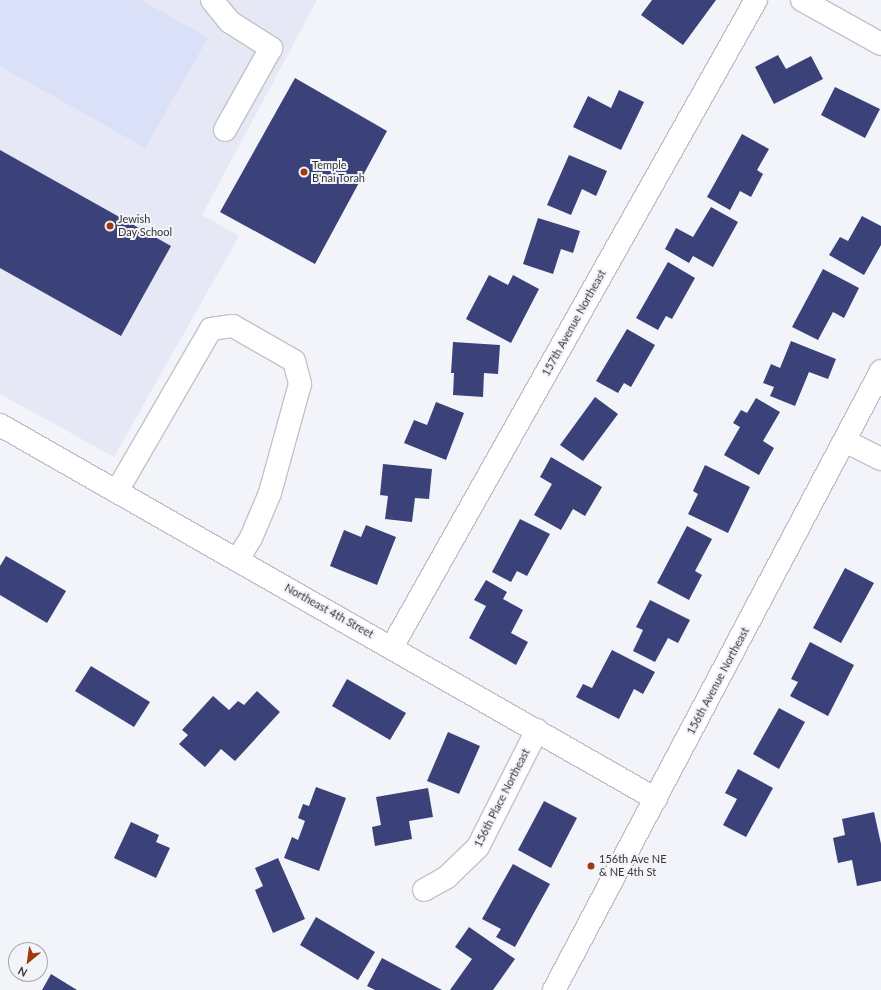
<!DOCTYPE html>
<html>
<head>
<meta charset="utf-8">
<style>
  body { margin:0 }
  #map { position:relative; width:881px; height:990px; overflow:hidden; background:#f3f4f9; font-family:Lato,sans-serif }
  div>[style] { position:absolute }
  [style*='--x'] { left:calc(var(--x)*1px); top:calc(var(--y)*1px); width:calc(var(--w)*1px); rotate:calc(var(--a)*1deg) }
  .built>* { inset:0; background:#e6e9f5 }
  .green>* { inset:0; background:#dbe0f9 }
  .building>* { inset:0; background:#3b4279 }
  .roads { filter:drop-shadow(1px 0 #c2c3c9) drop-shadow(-1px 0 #c2c3c9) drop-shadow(0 1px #c2c3c9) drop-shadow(0 -1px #c2c3c9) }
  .minor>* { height:22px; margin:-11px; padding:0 11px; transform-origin:11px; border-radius:11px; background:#fff }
  .dots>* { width:11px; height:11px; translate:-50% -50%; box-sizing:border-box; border:2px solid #f3f4f9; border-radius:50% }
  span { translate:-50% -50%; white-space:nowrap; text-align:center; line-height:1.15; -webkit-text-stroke:4px #f3f4f9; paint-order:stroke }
  .poi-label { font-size:11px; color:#353537 }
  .left { translate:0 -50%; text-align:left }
  .street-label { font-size:11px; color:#353537 }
  .north { position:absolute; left:8px; top:942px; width:40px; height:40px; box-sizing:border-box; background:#f3f4f9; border:1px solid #a7a8ab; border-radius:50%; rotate:209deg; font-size:11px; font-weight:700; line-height:16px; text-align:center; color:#353537 }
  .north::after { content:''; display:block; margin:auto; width:14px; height:18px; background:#9f3a0e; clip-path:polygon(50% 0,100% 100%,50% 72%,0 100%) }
</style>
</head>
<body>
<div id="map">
  <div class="built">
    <div style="clip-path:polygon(0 0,317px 0,202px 215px,239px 236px,114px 457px,0 394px)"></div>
  </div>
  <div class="green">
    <div style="clip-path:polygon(0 0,141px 0,208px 38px,145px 148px,0 66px)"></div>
  </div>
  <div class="building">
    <div style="clip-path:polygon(652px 0,716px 0,683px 45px,641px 15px)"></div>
    <div style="clip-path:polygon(778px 55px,786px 69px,811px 56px,823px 79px,774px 104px,755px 67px)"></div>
    <div style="clip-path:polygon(295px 78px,387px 131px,315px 264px,220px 212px)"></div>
    <div style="clip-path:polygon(835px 87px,880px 109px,865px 138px,821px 115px)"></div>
    <div style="clip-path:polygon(619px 90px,644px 102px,621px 150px,573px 127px,588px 96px,611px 108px)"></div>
    <div style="clip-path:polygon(742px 134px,769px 149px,757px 170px,763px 174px,751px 197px,740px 191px,730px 210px,707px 197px)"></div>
    <div style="clip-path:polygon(0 150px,171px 246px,121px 336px,0 268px)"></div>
    <div style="clip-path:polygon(569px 155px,607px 171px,596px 196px,582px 189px,571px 215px,547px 205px)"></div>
    <div style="clip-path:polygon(711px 207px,738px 222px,713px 267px,693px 256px,689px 263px,665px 249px,676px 228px,693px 237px)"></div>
    <div style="clip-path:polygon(862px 216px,881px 226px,881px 245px,864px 275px,829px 255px,840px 237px,848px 241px)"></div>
    <div style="clip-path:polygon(538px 218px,580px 231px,573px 253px,561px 249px,553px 274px,523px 264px)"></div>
    <div style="clip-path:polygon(668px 262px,695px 278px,672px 319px,666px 316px,658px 330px,636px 318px)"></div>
    <div style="clip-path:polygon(823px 269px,859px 288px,844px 318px,833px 312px,818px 340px,792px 327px)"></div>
    <div style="clip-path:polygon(489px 275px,508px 285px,513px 275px,539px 289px,511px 343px,466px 319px)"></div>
    <div style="clip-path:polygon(627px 329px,655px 345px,631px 387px,624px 383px,618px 393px,596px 381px)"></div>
    <div style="clip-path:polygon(791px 341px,836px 359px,828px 379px,809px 372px,795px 406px,770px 396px,774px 387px,763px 383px,771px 364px,780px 368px)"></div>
    <div style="clip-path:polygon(453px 342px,500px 345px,498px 374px,484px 373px,483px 397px,453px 395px,454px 373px,451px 373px)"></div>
    <div style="clip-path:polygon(595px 397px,618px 414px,583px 461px,560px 445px)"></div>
    <div style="clip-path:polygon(756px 398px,780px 412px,763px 441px,774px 448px,759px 475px,724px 455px,740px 427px,733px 423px,741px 410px,747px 413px)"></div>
    <div style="clip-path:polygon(436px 402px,464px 413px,446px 460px,404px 443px,414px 420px,427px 425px)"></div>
    <div style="clip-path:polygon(551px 457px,602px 487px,585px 516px,573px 509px,561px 530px,534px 515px,552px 484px,540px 477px)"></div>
    <div style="clip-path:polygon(383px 464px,432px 469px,429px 499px,415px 498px,412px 522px,385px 519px,388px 496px,380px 495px)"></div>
    <div style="clip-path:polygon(705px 465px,750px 487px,728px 533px,688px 514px,698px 494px,693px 491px)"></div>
    <div style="clip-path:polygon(520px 519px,550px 534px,527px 576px,517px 571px,511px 582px,492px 572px)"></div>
    <div style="clip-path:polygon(366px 525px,396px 537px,377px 585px,330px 566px,344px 530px,361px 537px)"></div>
    <div style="clip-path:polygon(687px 526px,712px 539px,695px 571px,702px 575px,689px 600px,657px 583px)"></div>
    <div style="clip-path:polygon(6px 556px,66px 591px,47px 623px,0 595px,0 566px)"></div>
    <div style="clip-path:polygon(845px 568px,874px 583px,841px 643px,813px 628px)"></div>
    <div style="clip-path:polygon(486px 580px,507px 592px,503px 599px,523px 610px,511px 633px,528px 642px,516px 665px,469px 638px,486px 606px,474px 600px)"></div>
    <div style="clip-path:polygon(650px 600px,690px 620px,678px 643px,668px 638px,655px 662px,633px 651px,643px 630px,636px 627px)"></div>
    <div style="clip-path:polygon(810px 642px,854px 665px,828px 716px,790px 696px,798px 682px,791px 679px)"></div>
    <div style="clip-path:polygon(612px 650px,655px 672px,643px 694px,634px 689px,619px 719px,576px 697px,583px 684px,592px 688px)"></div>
    <div style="clip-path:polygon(91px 666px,150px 702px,134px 727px,75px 691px)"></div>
    <div style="clip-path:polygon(347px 679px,406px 713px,390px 740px,332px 706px)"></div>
    <div style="clip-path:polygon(257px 691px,280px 712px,235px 761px,221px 749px,205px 767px,179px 744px,188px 735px,182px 730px,213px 696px,229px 710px,238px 701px,244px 705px)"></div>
    <div style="clip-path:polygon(779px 708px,805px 722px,779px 769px,753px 754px)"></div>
    <div style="clip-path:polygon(448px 732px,480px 746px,459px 794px,427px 781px)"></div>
    <div style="clip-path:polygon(738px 769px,773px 788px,746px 837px,723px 825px,737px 799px,725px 793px)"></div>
    <div style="clip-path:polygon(316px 787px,346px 798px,319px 871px,284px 858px,292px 837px,298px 840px,305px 821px,298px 818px,303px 804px,309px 806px)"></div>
    <div style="clip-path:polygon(428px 788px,433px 817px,409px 821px,412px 839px,375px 846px,372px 827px,381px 825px,376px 797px)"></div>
    <div style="clip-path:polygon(544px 801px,577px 818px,551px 868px,518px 850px)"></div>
    <div style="clip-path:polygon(874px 812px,881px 844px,881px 881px,857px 886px,852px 860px,838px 863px,833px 838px,845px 835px,842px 819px)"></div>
    <div style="clip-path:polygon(131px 822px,159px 835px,156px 842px,170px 848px,156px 878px,114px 858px)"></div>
    <div style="clip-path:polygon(278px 858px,305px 919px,273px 933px,255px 890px,263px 886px,255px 868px)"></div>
    <div style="clip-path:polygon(513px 864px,550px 884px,515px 947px,496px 937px,501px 929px,482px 919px)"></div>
    <div style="clip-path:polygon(316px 917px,375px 952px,358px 980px,300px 945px)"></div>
    <div style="clip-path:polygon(469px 927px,515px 959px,493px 990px,450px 990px,472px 959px,455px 947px)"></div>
    <div style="clip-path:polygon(382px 958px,442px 990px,375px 990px,367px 986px)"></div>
    <div style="clip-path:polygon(51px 974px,77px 990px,42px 990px)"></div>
  </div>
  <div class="roads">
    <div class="minor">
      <div style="--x:212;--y:0;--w:28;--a:51"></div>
      <div style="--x:230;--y:22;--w:49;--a:32.4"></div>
      <div style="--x:271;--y:48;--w:94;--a:119.3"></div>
      <div style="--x:802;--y:0;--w:90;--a:29.1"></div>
      <div style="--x:0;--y:425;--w:755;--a:29.69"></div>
      <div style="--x:845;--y:441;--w:40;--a:26.6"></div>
      <div style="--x:117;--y:491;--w:187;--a:-59.9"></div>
      <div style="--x:211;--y:329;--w:22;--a:-8"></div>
      <div style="--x:233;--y:326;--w:70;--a:29.8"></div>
      <div style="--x:294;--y:361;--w:24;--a:75"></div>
      <div style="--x:300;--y:384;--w:113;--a:105.4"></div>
      <div style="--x:270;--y:493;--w:49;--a:112.9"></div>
      <div style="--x:251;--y:538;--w:26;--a:122"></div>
      <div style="--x:392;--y:647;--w:742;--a:-60.64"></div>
      <div style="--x:424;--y:890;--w:26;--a:-29"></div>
      <div style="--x:447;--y:877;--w:43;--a:-44.1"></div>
      <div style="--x:478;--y:847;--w:131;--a:-63.2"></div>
      <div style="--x:554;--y:990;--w:700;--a:-62.15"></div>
    </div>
  </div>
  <div class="dots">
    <div style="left:304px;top:172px;background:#9f3a0e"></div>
    <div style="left:110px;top:226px;background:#9f3a0e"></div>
    <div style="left:591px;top:866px;background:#9f3a0e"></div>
  </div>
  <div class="poi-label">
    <span class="left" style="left:312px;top:172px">Temple<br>B'nai Torah</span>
    <span class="left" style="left:118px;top:226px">Jewish<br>Day School</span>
    <span class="left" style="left:599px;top:866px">156th Ave NE<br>&amp; NE 4th St</span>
  </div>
  <div class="street-label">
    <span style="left:574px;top:323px;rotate:-61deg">157th Avenue Northeast</span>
    <span style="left:329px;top:611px;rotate:29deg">Northeast 4th Street</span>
    <span style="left:718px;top:681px;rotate:-62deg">156th Avenue Northeast</span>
    <span style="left:502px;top:798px;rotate:-63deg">156th Place Northeast</span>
  </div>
  <div class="north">N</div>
</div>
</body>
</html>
